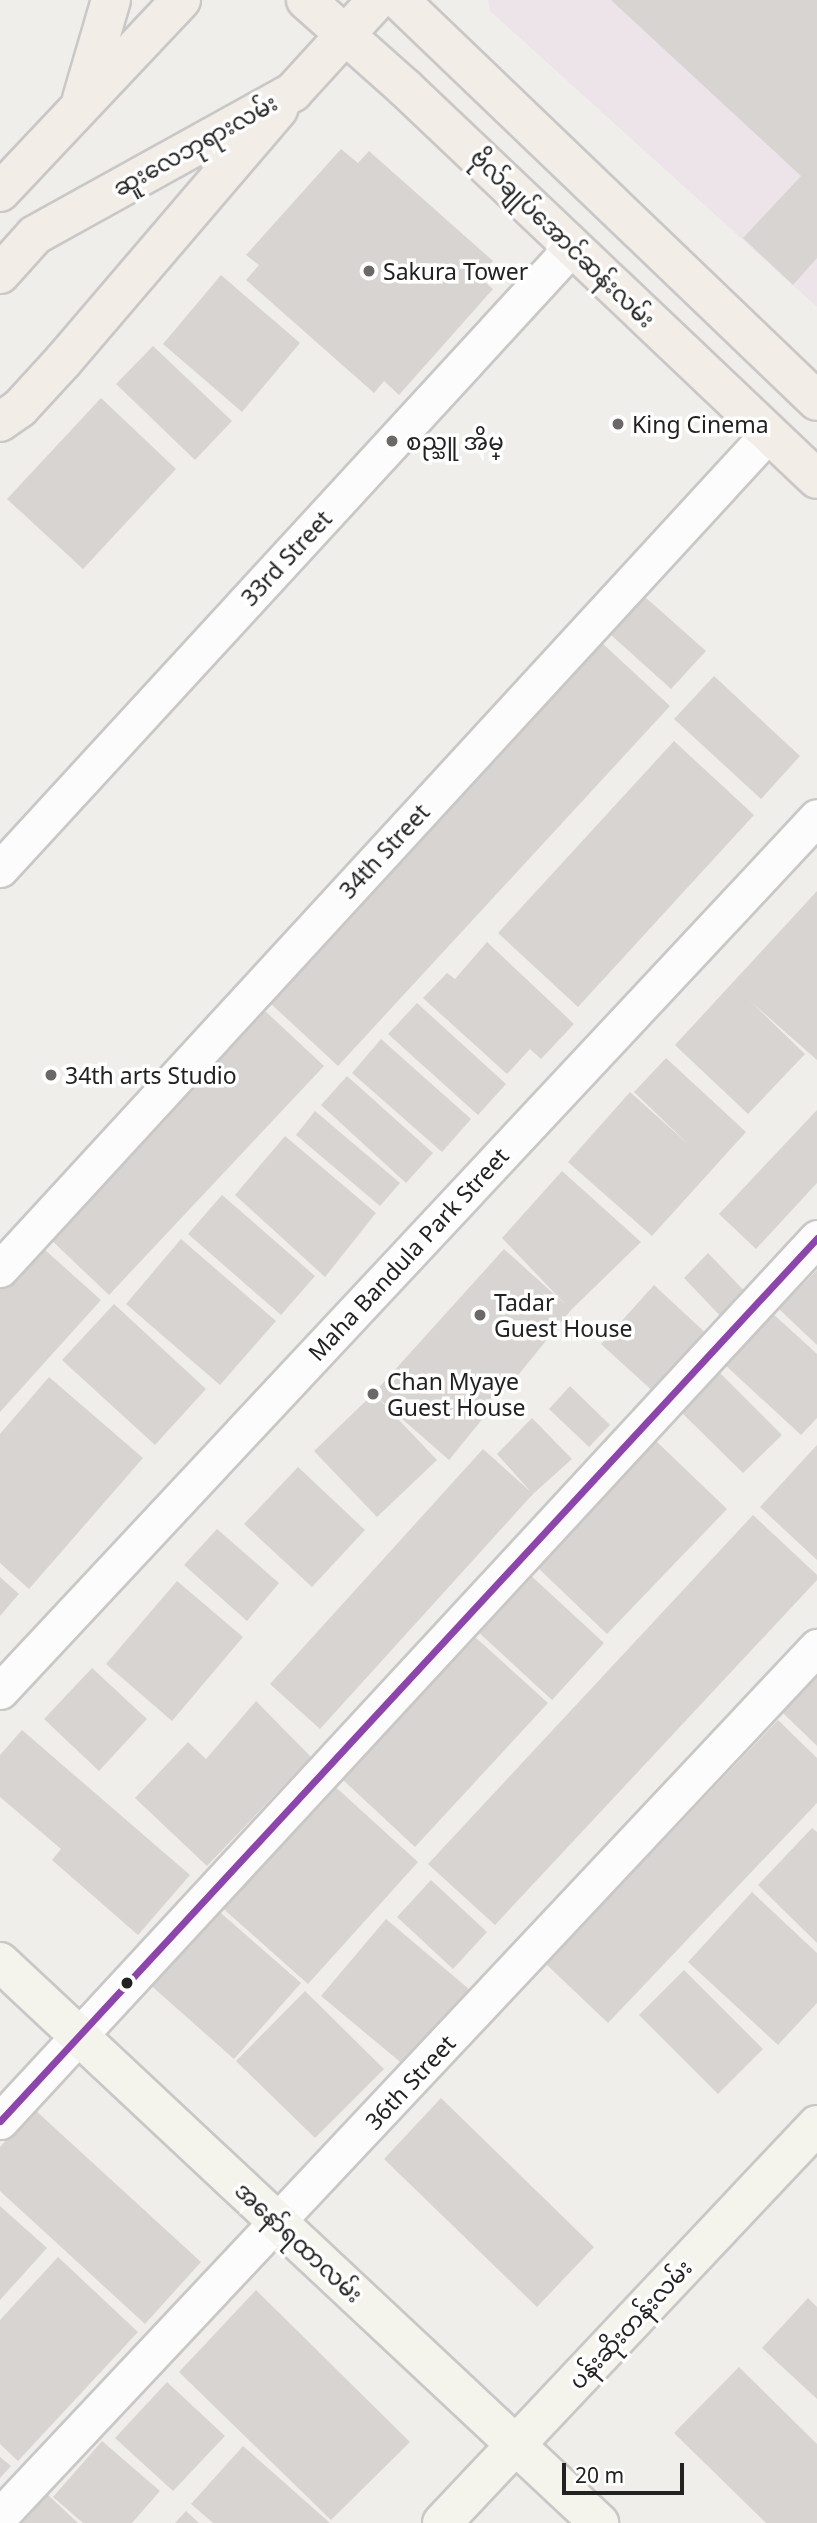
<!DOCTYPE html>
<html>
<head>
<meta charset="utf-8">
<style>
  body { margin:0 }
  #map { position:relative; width:817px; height:2523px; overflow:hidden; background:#f0eeeb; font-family:"Noto Sans","Noto Sans Myanmar",sans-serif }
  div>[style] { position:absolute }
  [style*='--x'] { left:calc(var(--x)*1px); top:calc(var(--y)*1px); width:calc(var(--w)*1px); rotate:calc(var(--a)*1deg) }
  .industrial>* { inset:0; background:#ede4e9 }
  .building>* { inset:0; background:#d7d4d2 }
  .roads { filter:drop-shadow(2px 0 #c9c8c7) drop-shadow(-2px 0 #c9c8c7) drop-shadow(0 2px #c9c8c7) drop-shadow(0 -2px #c9c8c7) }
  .street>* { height:35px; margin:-17.5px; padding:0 17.5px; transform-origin:17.5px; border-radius:17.5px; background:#fdfcfc }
  .secondary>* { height:38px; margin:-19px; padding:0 19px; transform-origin:19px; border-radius:19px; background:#f4f4ed }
  .primary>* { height:38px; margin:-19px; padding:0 19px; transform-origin:19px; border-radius:19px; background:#f3ede7 }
  .bus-1>* { height:7px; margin:-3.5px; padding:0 3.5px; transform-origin:3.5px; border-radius:3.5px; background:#8e44ad }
  .dots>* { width:19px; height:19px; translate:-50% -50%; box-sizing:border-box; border:4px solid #fff; border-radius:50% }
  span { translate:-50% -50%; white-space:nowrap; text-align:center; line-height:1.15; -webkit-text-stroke:7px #fff; paint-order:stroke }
  .street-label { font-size:23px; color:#222 }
  .poi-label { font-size:23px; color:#222 }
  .left { translate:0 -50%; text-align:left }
  .scale { position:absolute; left:562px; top:2463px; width:122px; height:32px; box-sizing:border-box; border:4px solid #222; border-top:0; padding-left:9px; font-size:21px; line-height:24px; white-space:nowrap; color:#222; -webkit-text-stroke:5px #fff; paint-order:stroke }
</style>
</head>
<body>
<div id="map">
  <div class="industrial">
    <div style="clip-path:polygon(488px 0,817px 0,817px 307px,490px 11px)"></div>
  </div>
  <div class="building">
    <div style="clip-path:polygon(611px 0,817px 0,817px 258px,793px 285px,743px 238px,801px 176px)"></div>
    <div style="clip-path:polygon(341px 149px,358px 163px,369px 151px,493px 261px,479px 277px,493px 289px,399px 395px,384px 381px,374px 393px,246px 280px,259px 265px,246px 255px)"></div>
    <div style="clip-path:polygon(221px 275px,300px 343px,242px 412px,163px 344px)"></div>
    <div style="clip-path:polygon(153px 346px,232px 421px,195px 460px,116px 384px)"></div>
    <div style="clip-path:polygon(101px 398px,176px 469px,83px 569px,7px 499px)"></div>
    <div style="clip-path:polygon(645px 597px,706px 651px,671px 689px,611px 635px)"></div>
    <div style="clip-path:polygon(601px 642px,670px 706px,338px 1066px,270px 1003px)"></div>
    <div style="clip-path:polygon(714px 676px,800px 756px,761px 799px,674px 719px)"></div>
    <div style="clip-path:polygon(674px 741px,754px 815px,578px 1007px,498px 933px)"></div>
    <div style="clip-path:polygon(817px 891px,817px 1060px,749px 1000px,805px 1054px,748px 1114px,675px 1045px)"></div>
    <div style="clip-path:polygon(487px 942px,574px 1024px,541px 1059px,530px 1049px,507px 1074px,423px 998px,447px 973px,455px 979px)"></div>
    <div style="clip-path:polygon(417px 1003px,506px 1084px,478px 1115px,388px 1034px)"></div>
    <div style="clip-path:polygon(262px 1008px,324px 1066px,109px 1295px,47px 1236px)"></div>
    <div style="clip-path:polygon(381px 1039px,471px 1119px,442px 1152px,352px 1073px)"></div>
    <div style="clip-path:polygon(666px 1058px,746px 1132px,652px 1236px,568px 1162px,630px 1092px,688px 1144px,634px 1092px)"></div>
    <div style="clip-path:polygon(347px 1076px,433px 1153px,406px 1183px,321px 1105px)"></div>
    <div style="clip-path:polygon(817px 1110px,817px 1183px,756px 1249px,719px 1214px)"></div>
    <div style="clip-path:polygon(315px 1111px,400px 1183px,380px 1206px,296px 1135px)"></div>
    <div style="clip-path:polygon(285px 1136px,376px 1213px,325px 1277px,235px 1195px)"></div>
    <div style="clip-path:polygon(562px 1171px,641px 1242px,571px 1310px,449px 1460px,377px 1397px,437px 1460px,377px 1517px,314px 1451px,373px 1394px,504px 1249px,565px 1304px,502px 1238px)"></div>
    <div style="clip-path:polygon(222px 1195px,315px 1276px,281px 1315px,188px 1234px)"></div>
    <div style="clip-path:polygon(181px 1239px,276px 1321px,220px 1385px,126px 1304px)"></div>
    <div style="clip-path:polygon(35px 1241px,101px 1300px,0 1412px,0 1280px)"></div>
    <div style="clip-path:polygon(708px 1253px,753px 1300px,729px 1325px,684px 1278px)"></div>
    <div style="clip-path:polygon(817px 1270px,817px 1345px,779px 1309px)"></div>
    <div style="clip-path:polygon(654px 1285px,710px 1337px,657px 1395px,601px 1344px)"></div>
    <div style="clip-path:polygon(114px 1304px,206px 1389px,155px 1445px,62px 1360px)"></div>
    <div style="clip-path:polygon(771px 1312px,817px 1354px,817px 1418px,801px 1435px,724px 1364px)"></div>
    <div style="clip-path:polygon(719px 1372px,782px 1435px,743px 1473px,680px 1411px)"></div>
    <div style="clip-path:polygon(49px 1377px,143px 1458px,29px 1589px,0 1563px,0 1434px)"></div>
    <div style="clip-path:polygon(570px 1386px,610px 1425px,589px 1447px,549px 1409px)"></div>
    <div style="clip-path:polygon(532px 1418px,572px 1459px,533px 1494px,320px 1729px,270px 1684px,483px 1449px,531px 1492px,497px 1454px)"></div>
    <div style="clip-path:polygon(655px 1440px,727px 1509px,607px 1634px,535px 1565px)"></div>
    <div style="clip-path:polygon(817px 1445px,817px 1560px,760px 1507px)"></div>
    <div style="clip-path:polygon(298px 1467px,365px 1530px,312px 1587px,244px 1524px)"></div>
    <div style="clip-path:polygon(753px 1515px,817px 1575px,817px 1580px,495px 1925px,428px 1864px)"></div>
    <div style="clip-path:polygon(217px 1529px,279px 1583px,247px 1621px,184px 1565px)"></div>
    <div style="clip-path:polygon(527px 1572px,604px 1643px,552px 1700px,475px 1629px)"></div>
    <div style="clip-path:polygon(0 1577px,19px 1594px,0 1616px)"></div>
    <div style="clip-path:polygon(177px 1581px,243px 1637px,172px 1721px,106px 1664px)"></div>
    <div style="clip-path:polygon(474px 1636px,548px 1703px,415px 1847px,342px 1779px)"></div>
    <div style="clip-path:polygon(92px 1668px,147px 1719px,99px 1771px,44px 1719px)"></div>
    <div style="clip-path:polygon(817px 1673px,817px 1746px,781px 1711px)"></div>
    <div style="clip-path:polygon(256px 1701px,311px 1757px,207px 1866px,135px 1798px,188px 1742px,206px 1759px)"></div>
    <div style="clip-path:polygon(778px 1720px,817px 1758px,817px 1803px,608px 2023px,546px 1964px)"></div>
    <div style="clip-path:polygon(22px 1730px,190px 1875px,138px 1935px,52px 1860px,61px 1849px,0 1797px,0 1755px)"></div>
    <div style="clip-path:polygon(329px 1781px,418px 1862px,308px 1984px,218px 1904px)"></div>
    <div style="clip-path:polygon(812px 1828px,817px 1832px,817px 1943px,758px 1885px)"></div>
    <div style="clip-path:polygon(431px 1880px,487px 1932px,453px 1969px,397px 1917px)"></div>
    <div style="clip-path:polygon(752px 1892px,817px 1953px,817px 2003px,778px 2045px,688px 1962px)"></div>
    <div style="clip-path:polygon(214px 1907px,301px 1983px,234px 2059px,147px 1982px)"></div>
    <div style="clip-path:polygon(386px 1919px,476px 1995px,411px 2071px,321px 1996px)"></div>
    <div style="clip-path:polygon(684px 1970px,763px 2049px,718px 2094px,639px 2015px)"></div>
    <div style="clip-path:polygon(305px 1991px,384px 2069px,315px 2138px,236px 2061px)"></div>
    <div style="clip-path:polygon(441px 2098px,594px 2247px,537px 2307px,384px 2159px)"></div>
    <div style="clip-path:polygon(34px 2109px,201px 2262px,145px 2324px,0 2191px,0 2147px)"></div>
    <div style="clip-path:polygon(0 2206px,47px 2248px,0 2300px)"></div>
    <div style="clip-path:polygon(58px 2257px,138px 2332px,18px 2461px,0 2444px,0 2320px)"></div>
    <div style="clip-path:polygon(256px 2290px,410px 2442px,331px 2520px,179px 2372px)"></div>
    <div style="clip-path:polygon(808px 2298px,817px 2307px,817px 2399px,762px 2348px)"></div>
    <div style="clip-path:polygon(739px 2367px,817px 2444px,817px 2523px,766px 2523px,674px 2433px)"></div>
    <div style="clip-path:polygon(167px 2382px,225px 2436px,173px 2491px,115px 2438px)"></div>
    <div style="clip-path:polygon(102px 2441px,160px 2491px,132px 2523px,83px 2523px,53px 2497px)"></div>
    <div style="clip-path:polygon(243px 2446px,330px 2523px,213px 2523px,191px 2504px)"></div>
    <div style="clip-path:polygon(0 2457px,11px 2466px,0 2478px)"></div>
    <div style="clip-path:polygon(47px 2494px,78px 2523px,18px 2523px)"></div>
    <div style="clip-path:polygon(186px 2511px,199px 2523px,175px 2523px)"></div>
  </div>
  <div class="roads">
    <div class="street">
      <div style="--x:0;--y:869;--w:845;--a:-47.4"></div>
      <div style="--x:0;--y:1269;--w:1136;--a:-47.39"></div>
      <div style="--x:0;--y:1691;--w:1196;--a:-46.93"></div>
      <div style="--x:0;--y:2121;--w:1203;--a:-47.22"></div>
      <div style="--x:0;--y:2516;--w:1193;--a:-46.77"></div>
    </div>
    <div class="secondary">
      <div style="--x:0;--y:1962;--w:821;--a:43.12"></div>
      <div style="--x:442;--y:2523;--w:547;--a:-46.7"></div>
    </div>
    <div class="primary">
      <div style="--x:306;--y:0;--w:131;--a:41.6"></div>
      <div style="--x:404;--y:87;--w:569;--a:43.51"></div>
      <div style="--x:399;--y:0;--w:579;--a:43.81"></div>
      <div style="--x:82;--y:99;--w:103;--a:-73.7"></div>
      <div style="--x:0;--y:192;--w:264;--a:-46.7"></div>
      <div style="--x:0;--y:274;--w:52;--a:-48.1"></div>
      <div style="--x:35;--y:235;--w:295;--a:-29"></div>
      <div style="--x:293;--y:92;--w:125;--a:-47.6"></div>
      <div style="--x:0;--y:422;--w:24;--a:-35"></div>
      <div style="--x:20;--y:408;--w:65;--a:-47.5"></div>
      <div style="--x:64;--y:360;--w:330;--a:-49.5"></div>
    </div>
  </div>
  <div class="bus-1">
    <div style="--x:0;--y:2121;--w:1203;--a:-47.22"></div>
  </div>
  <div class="dots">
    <div style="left:369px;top:271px;background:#6a6968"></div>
    <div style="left:618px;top:424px;background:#6a6968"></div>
    <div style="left:392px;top:441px;background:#6a6968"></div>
    <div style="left:51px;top:1075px;background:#6a6968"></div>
    <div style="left:480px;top:1315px;background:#6a6968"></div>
    <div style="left:373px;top:1394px;background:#6a6968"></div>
    <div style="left:127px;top:1983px;background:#222"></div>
  </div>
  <div class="street-label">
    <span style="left:195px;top:145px;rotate:-29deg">ဆူးလေဘုရားလမ်း</span>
    <span style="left:563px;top:238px;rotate:44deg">ဗိုလ်ချုပ်အောင်ဆန်းလမ်း</span>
    <span style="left:286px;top:558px;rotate:-47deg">33rd Street</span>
    <span style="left:384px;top:851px;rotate:-47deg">34th Street</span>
    <span style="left:408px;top:1254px;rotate:-47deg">Maha Bandula Park Street</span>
    <span style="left:410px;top:2082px;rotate:-47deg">36th Street</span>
    <span style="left:299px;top:2242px;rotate:43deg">အနော်ရထာလမ်း</span>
    <span style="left:630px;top:2324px;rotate:-47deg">ပန်းဆိုးတန်းလမ်း</span>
  </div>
  <div class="poi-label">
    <span class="left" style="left:383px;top:271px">Sakura Tower</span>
    <span class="left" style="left:632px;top:424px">King Cinema</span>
    <span class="left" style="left:406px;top:441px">စည္သူ အိမ္</span>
    <span class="left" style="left:65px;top:1075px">34th arts Studio</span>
    <span class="left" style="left:494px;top:1315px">Tadar<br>Guest House</span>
    <span class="left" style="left:387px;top:1394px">Chan Myaye<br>Guest House</span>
  </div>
  <div class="scale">20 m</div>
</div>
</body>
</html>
